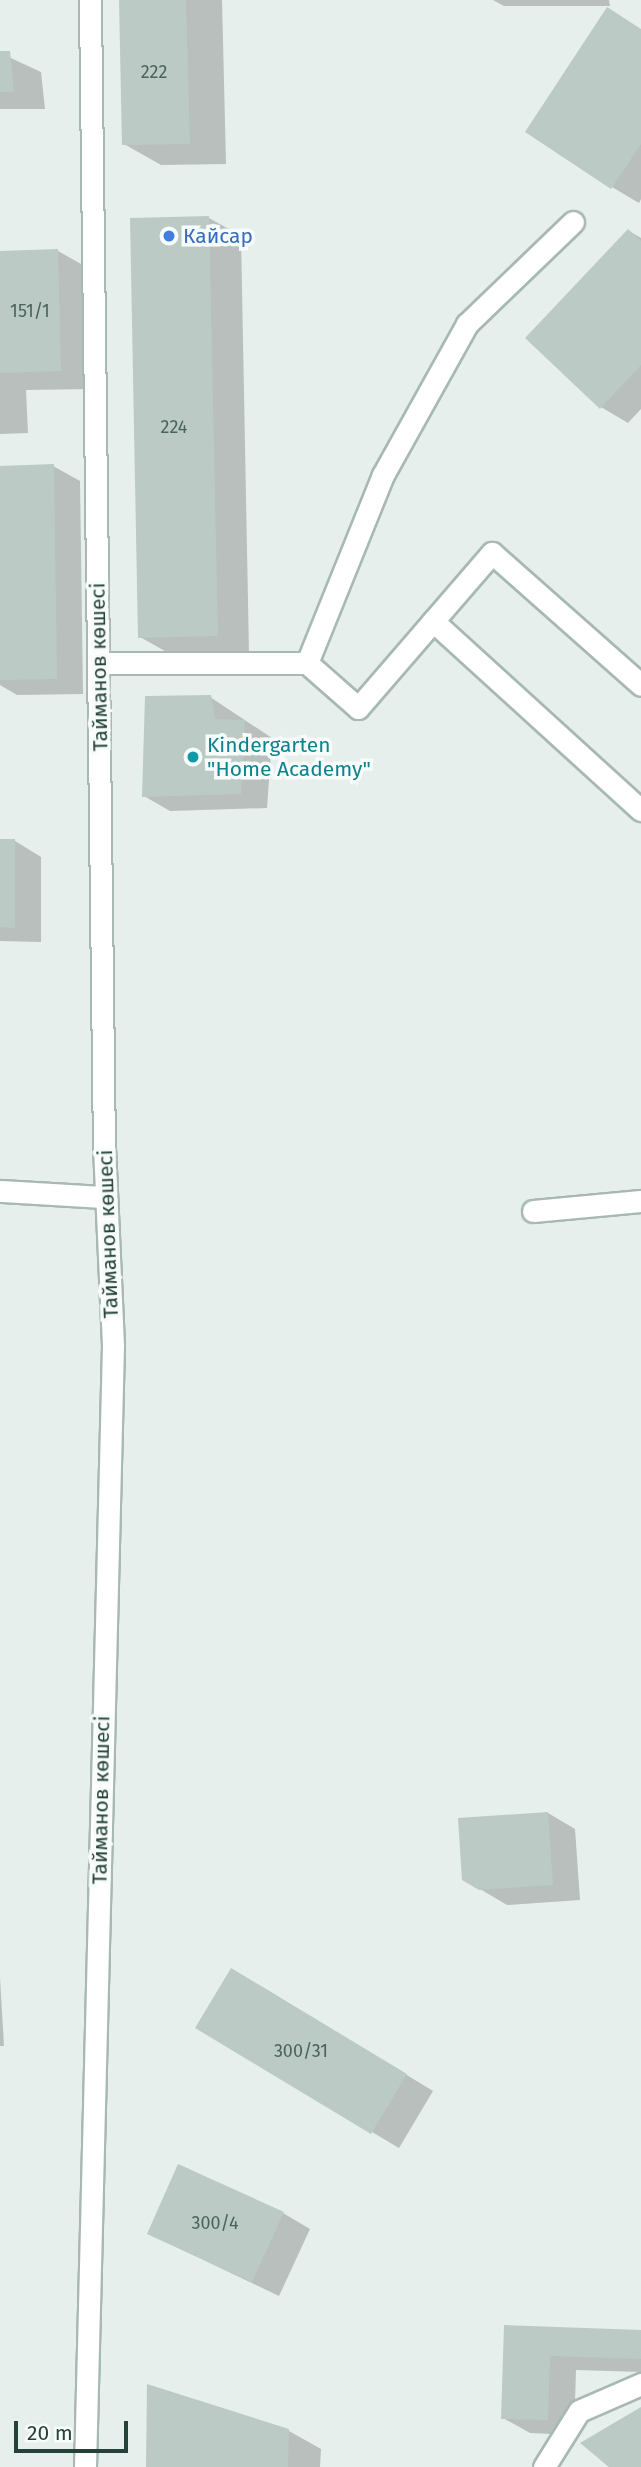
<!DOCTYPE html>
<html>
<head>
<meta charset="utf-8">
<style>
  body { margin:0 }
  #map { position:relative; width:641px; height:2467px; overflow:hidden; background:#e6efeb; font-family:"Fira Sans",sans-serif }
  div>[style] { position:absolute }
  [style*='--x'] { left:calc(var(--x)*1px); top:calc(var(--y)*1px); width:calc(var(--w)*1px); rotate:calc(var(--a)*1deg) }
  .shadow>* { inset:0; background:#0003 }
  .building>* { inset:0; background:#bbcac4 }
  .roads { filter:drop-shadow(2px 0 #a8b8b2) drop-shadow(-2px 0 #a8b8b2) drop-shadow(0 2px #a8b8b2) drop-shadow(0 -2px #a8b8b2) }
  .minor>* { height:21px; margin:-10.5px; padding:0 10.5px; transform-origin:10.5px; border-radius:10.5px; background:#fff }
  .dots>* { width:19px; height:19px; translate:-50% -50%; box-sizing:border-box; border:4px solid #f7fbf9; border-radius:50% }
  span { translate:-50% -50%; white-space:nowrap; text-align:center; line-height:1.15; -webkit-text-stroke:7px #f7fbf9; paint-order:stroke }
  .number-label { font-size:18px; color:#4a645c }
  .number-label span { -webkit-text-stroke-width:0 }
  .shop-label { font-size:21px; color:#366cbe }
  .left { translate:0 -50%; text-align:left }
  .street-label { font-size:21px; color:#24423a }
  .culture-label { font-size:21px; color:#0d838f }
  .scale { position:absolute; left:14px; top:2421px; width:114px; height:32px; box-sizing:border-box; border:4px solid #24423a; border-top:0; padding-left:9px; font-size:21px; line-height:24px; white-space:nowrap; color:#24423a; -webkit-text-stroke:5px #f7fbf9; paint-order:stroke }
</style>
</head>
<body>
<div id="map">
  <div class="shadow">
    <div style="clip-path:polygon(120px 0,222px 0,226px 164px,161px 165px,124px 144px)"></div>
    <div style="clip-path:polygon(493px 0,609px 0,610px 6px,504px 6px)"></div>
    <div style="clip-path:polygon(641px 29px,641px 199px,639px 203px,612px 187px)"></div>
    <div style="clip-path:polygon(0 53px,41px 72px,45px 109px,0 109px)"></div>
    <div style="clip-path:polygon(209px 218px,241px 236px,249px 654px,172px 655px,140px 637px)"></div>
    <div style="clip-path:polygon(629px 231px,641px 238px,641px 409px,628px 423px,601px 407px)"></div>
    <div style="clip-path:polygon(58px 251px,90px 269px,92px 389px,26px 390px,28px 433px,0 434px,0 253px)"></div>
    <div style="clip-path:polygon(53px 466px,80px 481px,83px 694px,17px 695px,0 685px,0 468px)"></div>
    <div style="clip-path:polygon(210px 697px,272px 738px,267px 808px,170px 811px,144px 796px)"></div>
    <div style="clip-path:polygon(0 841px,15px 841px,41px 857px,41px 942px,0 941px)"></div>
    <div style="clip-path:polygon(548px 1813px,575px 1829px,580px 1900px,507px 1905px,480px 1889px)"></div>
    <div style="clip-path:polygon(0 1978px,4px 2046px,0 2046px)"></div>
    <div style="clip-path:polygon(259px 1985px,433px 2091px,399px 2148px,372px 2132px)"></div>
    <div style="clip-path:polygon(283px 2213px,310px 2229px,279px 2296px,149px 2234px)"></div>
    <div style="clip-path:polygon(505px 2326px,641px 2331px,641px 2372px,576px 2370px,574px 2435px,530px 2433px,503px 2418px)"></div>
    <div style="clip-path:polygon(641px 2411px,641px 2467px,609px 2467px,583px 2444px)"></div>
    <div style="clip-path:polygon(289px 2431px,321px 2449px,320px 2467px,147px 2467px)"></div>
  </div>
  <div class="building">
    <div style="clip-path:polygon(119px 0,186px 0,190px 144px,122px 145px)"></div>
    <div style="clip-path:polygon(607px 7px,641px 29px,641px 144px,611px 189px,525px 132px)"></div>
    <div style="clip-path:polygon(0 51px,10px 51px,14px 92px,0 92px)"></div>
    <div style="clip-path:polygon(209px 216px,218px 636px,138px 638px,130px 218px)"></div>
    <div style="clip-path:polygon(628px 229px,641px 241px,641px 365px,600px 409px,525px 338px)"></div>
    <div style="clip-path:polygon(58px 249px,61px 371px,0 373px,0 251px)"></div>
    <div style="clip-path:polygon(54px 464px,57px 679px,0 680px,0 466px)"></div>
    <div style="clip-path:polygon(211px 695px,215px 719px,245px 720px,241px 794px,142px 797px,145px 696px)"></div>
    <div style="clip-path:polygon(0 839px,15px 839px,15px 928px,0 927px)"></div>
    <div style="clip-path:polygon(548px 1812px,553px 1885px,479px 1890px,462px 1880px,458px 1818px)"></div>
    <div style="clip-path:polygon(231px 1968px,407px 2074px,371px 2134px,195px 2028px)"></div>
    <div style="clip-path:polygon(178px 2164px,284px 2212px,252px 2282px,147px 2234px)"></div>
    <div style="clip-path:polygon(504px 2325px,641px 2330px,641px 2359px,550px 2356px,548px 2420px,501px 2419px)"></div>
    <div style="clip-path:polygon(147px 2384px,289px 2429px,288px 2467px,146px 2467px)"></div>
    <div style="clip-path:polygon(641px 2407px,641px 2467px,609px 2467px,580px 2443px)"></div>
  </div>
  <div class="roads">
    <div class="minor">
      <div style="--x:433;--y:621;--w:281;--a:42.3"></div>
      <div style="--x:99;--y:663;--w:208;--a:0"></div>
      <div style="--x:307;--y:663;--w:68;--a:41.4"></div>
      <div style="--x:358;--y:708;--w:205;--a:-49.2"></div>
      <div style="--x:492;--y:553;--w:199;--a:41.5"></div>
      <div style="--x:307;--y:663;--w:203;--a:-68"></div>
      <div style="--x:383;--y:475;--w:173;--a:-60.9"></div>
      <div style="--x:467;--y:324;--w:147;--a:-43.9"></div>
      <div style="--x:0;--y:1191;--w:105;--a:3.3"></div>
      <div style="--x:533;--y:1211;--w:108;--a:-5.3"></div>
      <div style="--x:85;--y:2467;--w:1122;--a:-88.57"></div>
      <div style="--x:113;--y:1345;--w:195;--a:-92.6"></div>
      <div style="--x:104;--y:1150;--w:1150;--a:-90.7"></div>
      <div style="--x:544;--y:2467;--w:66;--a:-58"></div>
      <div style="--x:579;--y:2411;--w:68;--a:-23.5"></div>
    </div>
  </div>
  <div class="dots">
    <div style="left:169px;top:236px;background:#3f7fe0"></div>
    <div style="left:193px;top:757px;background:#0f9aa8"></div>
  </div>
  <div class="number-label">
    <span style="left:154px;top:72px">222</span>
    <span style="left:30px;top:311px">151/1</span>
    <span style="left:174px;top:427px">224</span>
    <span style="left:301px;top:2051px">300/31</span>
    <span style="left:215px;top:2223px">300/4</span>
  </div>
  <div class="shop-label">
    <span class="left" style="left:183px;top:236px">Кайсар</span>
  </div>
  <div class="street-label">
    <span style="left:99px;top:667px;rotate:-91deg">Тайманов көшесі</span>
    <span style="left:108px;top:1234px;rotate:-92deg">Тайманов көшесі</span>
    <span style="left:101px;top:1800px;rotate:-89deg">Тайманов көшесі</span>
  </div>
  <div class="culture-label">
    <span class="left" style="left:207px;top:757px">Kindergarten<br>"Home Academy"</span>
  </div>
  <div class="scale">20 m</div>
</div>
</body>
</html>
